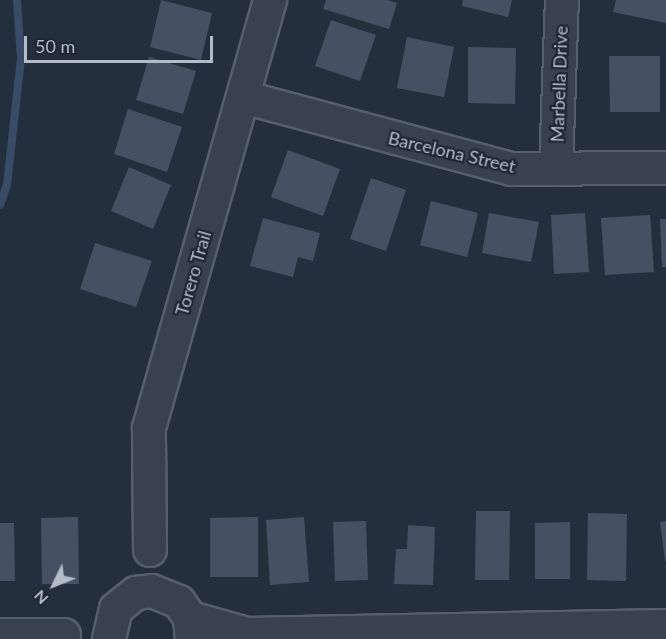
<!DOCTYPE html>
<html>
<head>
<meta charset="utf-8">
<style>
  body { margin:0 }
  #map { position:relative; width:666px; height:639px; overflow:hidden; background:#242f3e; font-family:Lato,sans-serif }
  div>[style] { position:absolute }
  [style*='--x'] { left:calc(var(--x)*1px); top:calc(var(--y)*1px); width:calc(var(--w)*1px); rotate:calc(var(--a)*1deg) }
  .stream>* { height:8px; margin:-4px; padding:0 4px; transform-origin:4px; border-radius:4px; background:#394c67 }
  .building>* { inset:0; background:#455162 }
  .roads { filter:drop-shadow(2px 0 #565f6c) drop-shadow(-2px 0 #565f6c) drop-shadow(0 2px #565f6c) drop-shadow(0 -2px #565f6c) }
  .minor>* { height:32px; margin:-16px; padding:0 16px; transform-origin:16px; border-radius:16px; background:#38414e }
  span { translate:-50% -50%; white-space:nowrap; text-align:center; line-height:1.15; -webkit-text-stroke:4.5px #1d2633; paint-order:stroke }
  .street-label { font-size:18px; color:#b4bcc9 }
  .north { position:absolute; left:24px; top:555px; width:60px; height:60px; -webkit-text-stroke:4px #1d2633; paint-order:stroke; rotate:227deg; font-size:16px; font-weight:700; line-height:24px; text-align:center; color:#b4bcc9 }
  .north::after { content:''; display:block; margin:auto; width:21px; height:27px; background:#b4bcc9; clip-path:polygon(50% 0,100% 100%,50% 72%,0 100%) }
  .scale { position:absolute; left:24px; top:36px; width:189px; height:27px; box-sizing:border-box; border:3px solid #b4bcc9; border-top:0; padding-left:8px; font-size:18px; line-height:21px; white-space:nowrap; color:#b4bcc9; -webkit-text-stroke:4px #1d2633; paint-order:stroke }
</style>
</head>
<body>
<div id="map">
  <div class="stream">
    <div style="--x:0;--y:205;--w:21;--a:-71"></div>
    <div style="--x:7;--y:185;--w:127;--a:-83.7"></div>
    <div style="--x:21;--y:59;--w:59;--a:-93.9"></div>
  </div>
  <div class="building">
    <div style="clip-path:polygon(161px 0,212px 13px,201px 60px,150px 47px)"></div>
    <div style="clip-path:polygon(326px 0,387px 0,397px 3px,389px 29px,323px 9px)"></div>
    <div style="clip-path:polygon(463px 0,512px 0,508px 17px,462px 6px)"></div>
    <div style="clip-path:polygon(616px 0,666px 0,666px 23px,613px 12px)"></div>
    <div style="clip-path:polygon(331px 20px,376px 35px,360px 81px,315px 66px)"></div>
    <div style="clip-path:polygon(407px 37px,454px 47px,444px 97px,397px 88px)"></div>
    <div style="clip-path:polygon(468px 47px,516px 48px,515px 104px,468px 103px)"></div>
    <div style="clip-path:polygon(609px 56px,660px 56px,660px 112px,610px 112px)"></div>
    <div style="clip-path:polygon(149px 57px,196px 71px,183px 114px,136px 100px)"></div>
    <div style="clip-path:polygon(128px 109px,182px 127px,167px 172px,114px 154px)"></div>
    <div style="clip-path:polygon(288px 150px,340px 169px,323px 216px,271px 197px)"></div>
    <div style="clip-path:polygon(129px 167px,171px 185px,153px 229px,111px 211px)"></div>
    <div style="clip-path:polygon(371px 178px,406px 190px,386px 251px,350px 239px)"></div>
    <div style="clip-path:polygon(431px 201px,478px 213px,467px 257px,420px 245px)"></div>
    <div style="clip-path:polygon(489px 213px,539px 222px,531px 262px,482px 253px)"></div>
    <div style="clip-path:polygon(585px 213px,589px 272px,554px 274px,551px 215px)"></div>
    <div style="clip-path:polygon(650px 215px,654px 272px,605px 275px,601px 218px)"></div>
    <div style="clip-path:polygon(263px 218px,320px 233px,313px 261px,298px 257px,293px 277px,250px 266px)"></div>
    <div style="clip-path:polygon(660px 219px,666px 219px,666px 267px,662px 267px)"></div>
    <div style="clip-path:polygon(95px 243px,152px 261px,136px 307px,80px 289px)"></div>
    <div style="clip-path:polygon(476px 511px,510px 511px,509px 580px,475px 580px)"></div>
    <div style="clip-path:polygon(588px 513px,627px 514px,626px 581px,587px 580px)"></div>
    <div style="clip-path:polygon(78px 517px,79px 584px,42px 584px,41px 518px)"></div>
    <div style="clip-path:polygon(258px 517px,258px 577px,210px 577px,210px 518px)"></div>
    <div style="clip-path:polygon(304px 517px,309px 582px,270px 585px,266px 520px)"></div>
    <div style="clip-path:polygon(366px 521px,368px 580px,335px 581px,333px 522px)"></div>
    <div style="clip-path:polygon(666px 521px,666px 561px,665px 561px,660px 522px)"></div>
    <div style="clip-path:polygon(570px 522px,570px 579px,535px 579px,535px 523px)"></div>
    <div style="clip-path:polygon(0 523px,14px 523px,15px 581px,0 581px)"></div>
    <div style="clip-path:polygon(408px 525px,435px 527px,433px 585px,394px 584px,396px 549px,407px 549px)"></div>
  </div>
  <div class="roads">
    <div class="minor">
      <div style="--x:243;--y:97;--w:278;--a:15"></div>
      <div style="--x:511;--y:169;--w:155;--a:-0.4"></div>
      <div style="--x:556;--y:169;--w:169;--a:-88"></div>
      <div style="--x:150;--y:550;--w:122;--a:-90.5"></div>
      <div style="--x:149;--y:428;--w:445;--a:-74.2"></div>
      <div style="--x:190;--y:618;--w:59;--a:15.7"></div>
      <div style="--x:247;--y:634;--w:14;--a:159"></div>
      <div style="--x:247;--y:634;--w:419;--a:-1.1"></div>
      <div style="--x:0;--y:635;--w:64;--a:0"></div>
      <div style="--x:109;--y:639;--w:31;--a:-77"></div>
      <div style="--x:116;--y:609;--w:26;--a:-39"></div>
      <div style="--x:136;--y:593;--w:16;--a:-7"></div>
      <div style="--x:152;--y:591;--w:29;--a:22"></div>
      <div style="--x:179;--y:602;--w:19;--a:55"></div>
      <div style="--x:190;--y:618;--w:21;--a:85"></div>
    </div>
  </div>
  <div class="street-label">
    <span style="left:559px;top:84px;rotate:-88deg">Marbella Drive</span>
    <span style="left:452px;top:152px;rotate:13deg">Barcelona Street</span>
    <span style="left:193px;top:273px;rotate:-74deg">Torero Trail</span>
  </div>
  <div class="north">N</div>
  <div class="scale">50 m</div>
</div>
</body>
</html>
